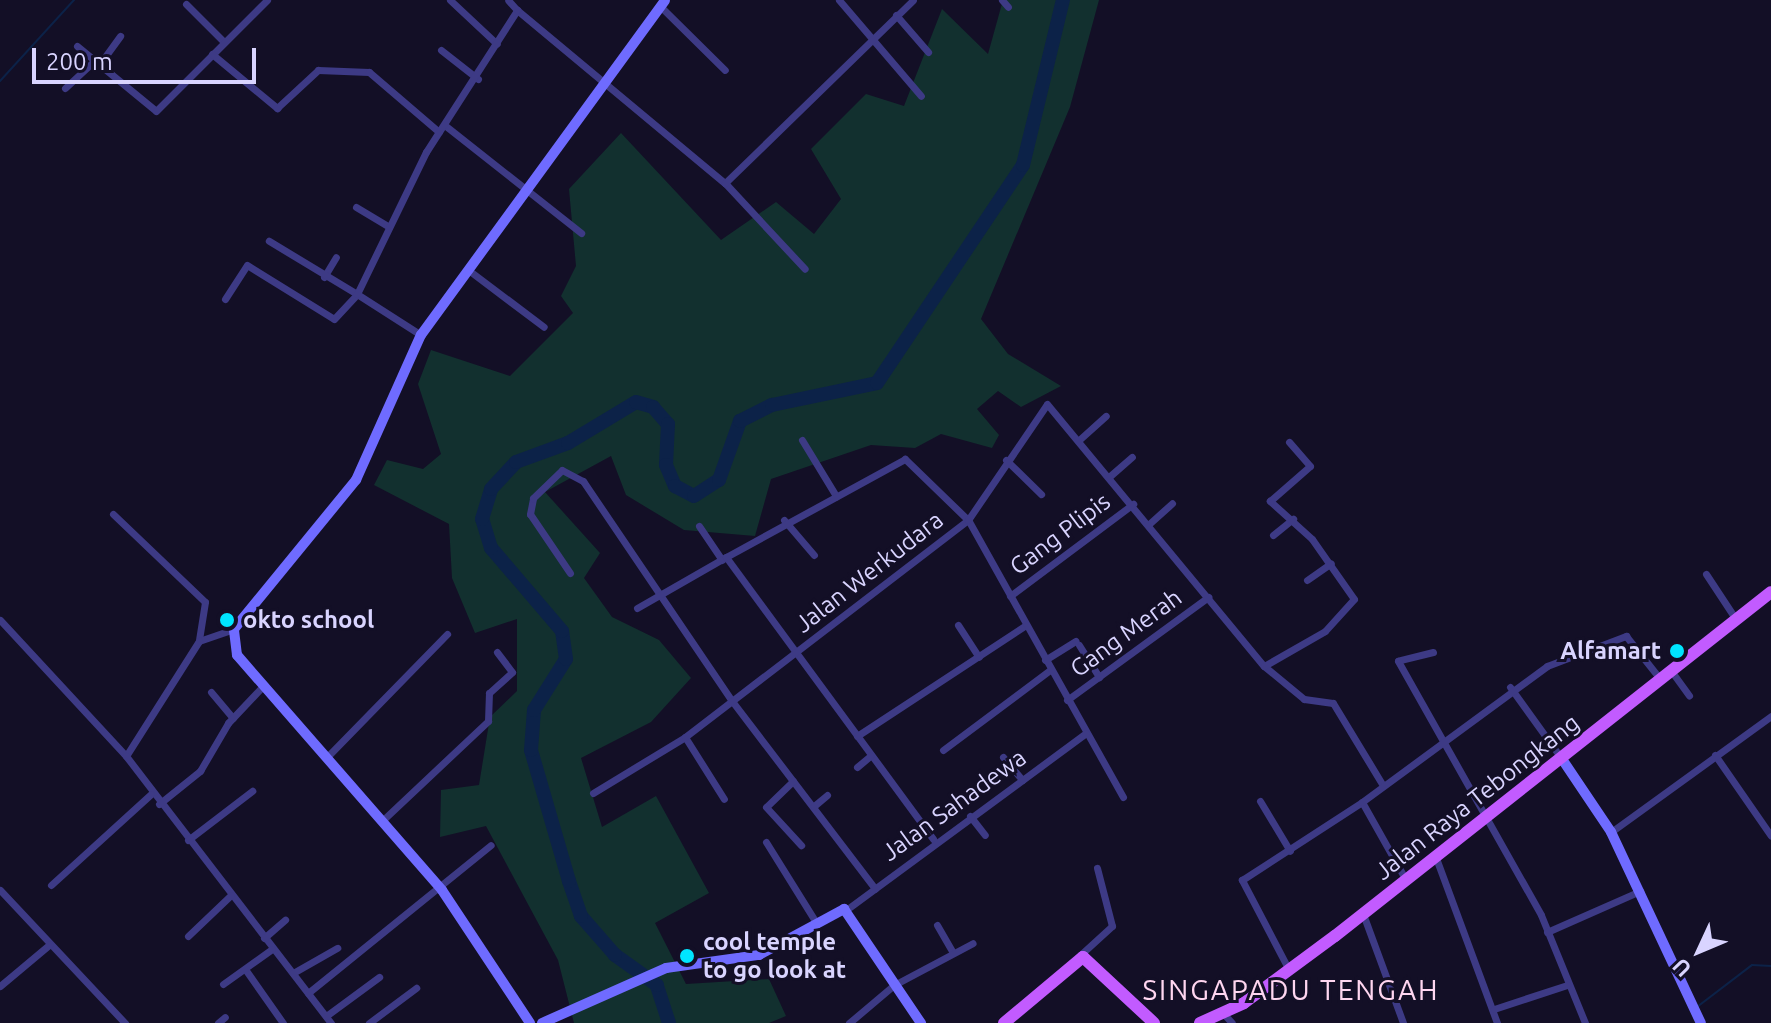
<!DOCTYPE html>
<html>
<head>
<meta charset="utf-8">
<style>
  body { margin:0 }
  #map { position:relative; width:1771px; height:1023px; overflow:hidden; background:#130f26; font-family:Ubuntu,sans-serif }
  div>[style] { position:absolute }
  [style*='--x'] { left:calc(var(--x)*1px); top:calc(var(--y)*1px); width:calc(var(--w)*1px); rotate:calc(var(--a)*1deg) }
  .green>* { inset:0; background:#12302f }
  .stream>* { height:2px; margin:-1px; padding:0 1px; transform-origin:1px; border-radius:1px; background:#0c2248 }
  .river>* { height:14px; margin:-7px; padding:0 7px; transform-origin:7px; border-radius:7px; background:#0c2248 }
  .street>* { height:7px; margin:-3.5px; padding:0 3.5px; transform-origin:3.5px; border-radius:3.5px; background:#3d3a85 }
  .secondary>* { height:10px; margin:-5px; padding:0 5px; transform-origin:5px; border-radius:5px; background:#6f6bff }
  .primary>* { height:12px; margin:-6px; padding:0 6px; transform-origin:6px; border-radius:6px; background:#c25bff }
  .dots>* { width:22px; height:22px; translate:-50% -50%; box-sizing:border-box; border:4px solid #130f26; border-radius:50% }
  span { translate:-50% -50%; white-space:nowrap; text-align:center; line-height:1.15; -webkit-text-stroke:6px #130f26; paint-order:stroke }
  .street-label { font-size:24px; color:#d9d4ff }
  .poi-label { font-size:24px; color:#d9d4ff; font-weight:700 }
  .left { translate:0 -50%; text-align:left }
  .right { translate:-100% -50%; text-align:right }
  .quarter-label { font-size:28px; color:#ffd6f0; letter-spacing:2px }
  .north { position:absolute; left:1659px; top:911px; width:80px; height:80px; -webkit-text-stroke:6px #130f26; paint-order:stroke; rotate:226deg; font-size:22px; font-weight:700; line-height:32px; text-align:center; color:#d9d4ff }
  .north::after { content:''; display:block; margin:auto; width:28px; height:36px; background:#d9d4ff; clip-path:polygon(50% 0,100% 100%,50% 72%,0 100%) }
  .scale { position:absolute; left:32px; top:48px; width:224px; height:36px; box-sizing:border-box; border:4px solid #d9d4ff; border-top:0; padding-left:10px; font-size:24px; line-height:28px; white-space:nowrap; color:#d9d4ff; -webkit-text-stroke:6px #130f26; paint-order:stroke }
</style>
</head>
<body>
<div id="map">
  <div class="green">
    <div style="clip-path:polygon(1003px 0,1099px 0,1070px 107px,981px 319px,1008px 354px,1061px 386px,1021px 407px,998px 391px,977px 409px,999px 435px,992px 448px,941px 434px,915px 448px,871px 445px,771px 479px,755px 536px,684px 530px,626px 495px,611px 456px,545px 492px,600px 553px,584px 578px,612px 617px,659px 640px,691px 678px,651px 722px,581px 758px,602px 827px,656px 796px,709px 893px,655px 923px,686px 984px,769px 979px,786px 1016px,769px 1023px,574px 1023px,558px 960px,486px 826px,440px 837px,441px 790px,479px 785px,490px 717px,517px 691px,517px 619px,475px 633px,452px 578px,449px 524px,374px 485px,387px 460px,423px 469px,441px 454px,418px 384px,431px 350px,510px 376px,573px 313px,561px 296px,576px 266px,569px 189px,621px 133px,721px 240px,776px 202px,814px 234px,841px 199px,811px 149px,866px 94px,904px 106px,942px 9px,988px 54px)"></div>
  </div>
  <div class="stream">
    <div style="--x:0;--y:81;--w:110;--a:-47.6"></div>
    <div style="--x:1697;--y:1007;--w:69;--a:-37.4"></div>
    <div style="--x:1752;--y:965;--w:19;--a:3"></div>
  </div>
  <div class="river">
    <div style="--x:669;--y:1023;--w:40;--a:-108"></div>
    <div style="--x:657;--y:985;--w:52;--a:-144.5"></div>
    <div style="--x:615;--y:955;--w:52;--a:-131.1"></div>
    <div style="--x:581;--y:916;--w:37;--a:-109"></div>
    <div style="--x:569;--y:881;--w:136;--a:-106.2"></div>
    <div style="--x:531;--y:750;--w:40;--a:-85.7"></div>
    <div style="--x:534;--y:710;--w:60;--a:-57.9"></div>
    <div style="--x:566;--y:659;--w:28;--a:-98"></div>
    <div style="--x:562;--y:631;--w:109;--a:-130.5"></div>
    <div style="--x:491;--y:548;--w:30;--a:-107"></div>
    <div style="--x:482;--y:519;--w:31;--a:-73"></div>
    <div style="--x:491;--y:489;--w:37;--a:-47"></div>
    <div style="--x:516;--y:462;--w:55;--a:-20.1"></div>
    <div style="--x:568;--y:443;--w:79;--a:-31.1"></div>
    <div style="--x:636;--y:402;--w:18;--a:16"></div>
    <div style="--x:653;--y:407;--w:23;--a:49"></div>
    <div style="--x:668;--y:424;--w:41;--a:92.8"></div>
    <div style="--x:666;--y:465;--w:23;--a:67"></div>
    <div style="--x:675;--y:486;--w:21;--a:28"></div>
    <div style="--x:694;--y:496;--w:30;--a:-33"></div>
    <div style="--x:719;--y:480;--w:63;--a:-70.4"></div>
    <div style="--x:740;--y:421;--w:36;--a:-27"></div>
    <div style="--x:772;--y:405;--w:107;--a:-11.8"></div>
    <div style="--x:877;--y:383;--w:262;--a:-56.2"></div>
    <div style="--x:1023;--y:165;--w:170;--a:-76.4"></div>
  </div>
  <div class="street">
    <div style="--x:450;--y:0;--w:64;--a:43.1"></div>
    <div style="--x:839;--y:0;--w:126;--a:49.5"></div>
    <div style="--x:1002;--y:0;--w:9;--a:49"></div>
    <div style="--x:186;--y:4;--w:52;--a:45"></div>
    <div style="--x:660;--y:6;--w:91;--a:44.6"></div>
    <div style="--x:517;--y:10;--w:271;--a:39.8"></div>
    <div style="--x:725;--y:183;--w:117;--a:47.1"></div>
    <div style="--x:896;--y:15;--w:49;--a:49.1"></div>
    <div style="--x:77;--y:46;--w:102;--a:39.4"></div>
    <div style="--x:156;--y:111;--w:157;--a:-45"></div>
    <div style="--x:441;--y:50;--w:47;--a:38.1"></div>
    <div style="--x:212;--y:54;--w:85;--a:39.7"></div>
    <div style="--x:277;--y:108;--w:56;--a:-42.8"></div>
    <div style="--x:318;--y:70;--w:51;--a:2.2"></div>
    <div style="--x:369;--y:72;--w:92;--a:40.6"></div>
    <div style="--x:99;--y:65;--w:36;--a:-54"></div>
    <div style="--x:65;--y:88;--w:40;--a:-43"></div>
    <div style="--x:447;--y:127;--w:171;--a:38.3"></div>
    <div style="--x:725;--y:183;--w:262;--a:-44.2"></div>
    <div style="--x:356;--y:207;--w:37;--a:31"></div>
    <div style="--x:471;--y:272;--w:91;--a:37"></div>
    <div style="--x:324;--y:277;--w:23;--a:-59"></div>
    <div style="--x:225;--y:299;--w:40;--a:-57.1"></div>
    <div style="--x:247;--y:265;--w:102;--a:31.8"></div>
    <div style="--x:334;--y:319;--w:34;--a:-47"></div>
    <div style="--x:357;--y:294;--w:103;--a:-148.9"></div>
    <div style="--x:421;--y:335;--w:76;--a:-147.4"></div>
    <div style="--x:357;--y:294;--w:158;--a:-64.1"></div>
    <div style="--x:426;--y:152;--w:169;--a:-57.3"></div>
    <div style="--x:517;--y:10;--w:13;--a:-132"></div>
    <div style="--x:802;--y:440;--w:66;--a:58.7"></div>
    <div style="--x:1079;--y:440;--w:36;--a:-42"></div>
    <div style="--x:1006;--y:460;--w:49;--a:44.2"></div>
    <div style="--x:1110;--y:476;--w:29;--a:-41"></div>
    <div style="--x:113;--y:514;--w:127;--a:43.7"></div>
    <div style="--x:205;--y:602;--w:37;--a:99"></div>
    <div style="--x:784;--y:520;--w:46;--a:49.4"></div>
    <div style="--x:1149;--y:524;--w:31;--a:-42"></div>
    <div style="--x:699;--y:526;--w:41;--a:55.9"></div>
    <div style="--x:1273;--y:535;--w:26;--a:-39"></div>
    <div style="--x:570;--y:573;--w:71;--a:-124.1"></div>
    <div style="--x:530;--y:514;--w:16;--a:-79"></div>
    <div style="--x:533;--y:498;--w:40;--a:-44"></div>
    <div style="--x:562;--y:470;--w:24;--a:28"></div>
    <div style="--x:583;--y:481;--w:266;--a:55.9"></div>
    <div style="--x:732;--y:701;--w:236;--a:52.7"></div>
    <div style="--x:1706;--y:574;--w:53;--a:56.6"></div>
    <div style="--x:1307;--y:580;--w:29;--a:-35"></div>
    <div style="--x:1010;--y:596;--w:154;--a:-36.8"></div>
    <div style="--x:637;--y:608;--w:103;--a:-29.8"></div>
    <div style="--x:726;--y:557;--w:350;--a:53.7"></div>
    <div style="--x:0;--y:620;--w:185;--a:47.2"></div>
    <div style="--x:958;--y:625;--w:38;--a:57"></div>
    <div style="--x:234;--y:629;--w:37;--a:161"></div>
    <div style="--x:199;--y:641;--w:136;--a:122.4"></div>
    <div style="--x:126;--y:756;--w:337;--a:52.5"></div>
    <div style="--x:1079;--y:645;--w:38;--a:58"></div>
    <div style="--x:1433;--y:652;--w:36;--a:166"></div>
    <div style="--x:1398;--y:661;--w:291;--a:60.6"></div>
    <div style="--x:1541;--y:915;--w:117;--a:67.8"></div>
    <div style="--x:1045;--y:660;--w:36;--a:-32"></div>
    <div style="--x:1264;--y:666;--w:52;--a:39.5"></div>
    <div style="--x:1304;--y:699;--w:29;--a:8"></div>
    <div style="--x:1333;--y:703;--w:95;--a:58.8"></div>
    <div style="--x:1672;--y:672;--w:29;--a:54"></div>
    <div style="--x:1510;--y:687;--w:89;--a:54.2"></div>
    <div style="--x:211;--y:692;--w:34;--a:50"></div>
    <div style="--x:1067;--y:700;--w:175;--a:-36.1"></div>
    <div style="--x:857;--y:736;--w:202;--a:-33.3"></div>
    <div style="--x:685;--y:737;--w:73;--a:57.8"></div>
    <div style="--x:943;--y:750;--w:134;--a:-36.8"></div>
    <div style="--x:1715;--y:755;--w:98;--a:55.3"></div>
    <div style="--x:327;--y:757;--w:172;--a:-45.7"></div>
    <div style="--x:1003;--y:757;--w:30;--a:50"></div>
    <div style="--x:857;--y:767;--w:17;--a:-40"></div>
    <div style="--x:793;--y:781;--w:37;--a:136"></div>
    <div style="--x:766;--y:807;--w:52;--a:47.4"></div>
    <div style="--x:593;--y:793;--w:108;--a:-31.3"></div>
    <div style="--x:685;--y:737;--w:357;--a:-37.5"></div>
    <div style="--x:968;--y:520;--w:88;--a:-135.9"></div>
    <div style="--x:905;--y:459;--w:204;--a:151.3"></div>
    <div style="--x:1123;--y:797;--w:317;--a:-119.2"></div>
    <div style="--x:968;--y:520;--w:140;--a:-55.7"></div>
    <div style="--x:1047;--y:404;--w:340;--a:50.4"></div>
    <div style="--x:1264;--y:666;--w:70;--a:-29.8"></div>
    <div style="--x:1325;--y:631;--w:43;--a:-47.8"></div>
    <div style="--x:1354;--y:599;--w:73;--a:-125"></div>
    <div style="--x:1312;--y:539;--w:57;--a:-137.9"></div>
    <div style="--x:1270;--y:501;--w:53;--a:-41.2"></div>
    <div style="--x:1310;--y:466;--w:32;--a:-131"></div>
    <div style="--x:1260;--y:801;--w:58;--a:59"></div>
    <div style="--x:1362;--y:802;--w:90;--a:60.6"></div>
    <div style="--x:159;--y:804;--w:53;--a:-38.8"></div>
    <div style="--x:200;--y:771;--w:56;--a:-59.7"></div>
    <div style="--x:228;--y:723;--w:50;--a:-46.6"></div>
    <div style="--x:814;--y:806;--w:17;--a:-40"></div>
    <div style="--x:970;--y:816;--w:24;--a:52"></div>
    <div style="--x:384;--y:819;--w:143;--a:-43.3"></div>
    <div style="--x:488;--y:721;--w:28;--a:-88"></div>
    <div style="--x:489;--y:693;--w:31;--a:-42"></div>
    <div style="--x:512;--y:672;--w:25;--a:-127"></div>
    <div style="--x:1611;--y:832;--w:198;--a:-35.9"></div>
    <div style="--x:188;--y:840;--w:81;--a:-37.4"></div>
    <div style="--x:766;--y:842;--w:97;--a:58.1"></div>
    <div style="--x:1436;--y:858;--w:176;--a:69.7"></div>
    <div style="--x:51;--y:885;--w:135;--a:-42.3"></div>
    <div style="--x:0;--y:890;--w:183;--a:46.8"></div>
    <div style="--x:846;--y:910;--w:298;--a:-36.4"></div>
    <div style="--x:1363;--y:914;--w:116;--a:69.8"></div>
    <div style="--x:937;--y:925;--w:32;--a:60"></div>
    <div style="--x:1547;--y:932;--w:102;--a:-23.8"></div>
    <div style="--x:188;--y:936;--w:59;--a:-43.6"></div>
    <div style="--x:264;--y:938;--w:28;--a:-41"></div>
    <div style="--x:1078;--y:957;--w:46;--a:-42.4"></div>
    <div style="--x:1112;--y:926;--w:60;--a:-104.5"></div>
    <div style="--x:245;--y:969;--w:66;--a:54.9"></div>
    <div style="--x:1289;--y:970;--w:102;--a:-117.6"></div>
    <div style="--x:1242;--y:880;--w:143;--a:-33"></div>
    <div style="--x:1362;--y:802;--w:230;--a:-36.3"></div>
    <div style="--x:1547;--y:666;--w:85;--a:-20.8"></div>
    <div style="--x:1626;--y:636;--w:56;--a:51.5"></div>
    <div style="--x:293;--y:973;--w:51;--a:-29.6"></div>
    <div style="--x:223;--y:984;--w:60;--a:-35.5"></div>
    <div style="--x:0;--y:986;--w:65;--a:-40"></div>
    <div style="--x:308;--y:993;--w:235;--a:-39"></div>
    <div style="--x:1494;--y:1009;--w:77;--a:-18.2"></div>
    <div style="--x:1223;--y:1013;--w:13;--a:48"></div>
    <div style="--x:326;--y:1016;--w:66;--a:-36.3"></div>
    <div style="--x:218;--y:1023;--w:9;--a:-41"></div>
    <div style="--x:369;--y:1023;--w:59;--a:-36.7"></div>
    <div style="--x:849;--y:1023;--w:59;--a:-40.2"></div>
    <div style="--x:894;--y:985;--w:89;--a:-28"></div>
  </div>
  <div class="secondary">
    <div style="--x:1562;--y:759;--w:88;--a:56.1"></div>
    <div style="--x:1611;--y:832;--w:211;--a:64.8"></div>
    <div style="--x:530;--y:1023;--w:159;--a:-123.5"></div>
    <div style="--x:442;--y:890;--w:312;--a:-131.1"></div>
    <div style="--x:237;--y:655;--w:26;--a:-97"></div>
    <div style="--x:234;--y:629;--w:193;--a:-50.7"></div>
    <div style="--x:356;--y:480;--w:159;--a:-65.9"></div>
    <div style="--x:421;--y:335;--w:414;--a:-53.9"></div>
    <div style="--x:542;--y:1023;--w:136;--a:-23.9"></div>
    <div style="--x:666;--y:968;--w:94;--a:-8"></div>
    <div style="--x:759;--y:955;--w:97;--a:-28.4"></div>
    <div style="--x:844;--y:909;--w:138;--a:56"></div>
  </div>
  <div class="primary">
    <div style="--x:1004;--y:1023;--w:103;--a:-39.9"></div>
    <div style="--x:1083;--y:957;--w:97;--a:42.9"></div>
    <div style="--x:1200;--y:1023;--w:48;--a:-24.4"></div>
    <div style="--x:1244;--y:1003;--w:113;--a:-36.4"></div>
    <div style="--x:1335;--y:936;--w:555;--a:-38.27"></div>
  </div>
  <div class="dots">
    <div style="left:227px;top:620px;background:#00e5ff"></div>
    <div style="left:1677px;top:651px;background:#00e5ff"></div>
    <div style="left:687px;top:956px;background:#00e5ff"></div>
  </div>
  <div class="street-label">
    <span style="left:1060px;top:534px;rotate:-37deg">Gang Plipis</span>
    <span style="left:869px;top:572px;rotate:-38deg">Jalan Werkudara</span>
    <span style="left:1126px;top:633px;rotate:-36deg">Gang Merah</span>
    <span style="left:1477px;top:797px;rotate:-38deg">Jalan Raya Tebongkang</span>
    <span style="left:954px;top:805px;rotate:-36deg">Jalan Sahadewa</span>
  </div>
  <div class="poi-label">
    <span class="left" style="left:243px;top:620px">okto school</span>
    <span class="right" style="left:1661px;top:651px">Alfamart</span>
    <span class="left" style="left:703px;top:956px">cool temple<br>to go look at</span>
  </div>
  <div class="quarter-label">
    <span style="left:1291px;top:990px">SINGAPADU TENGAH</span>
  </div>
  <div class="north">U</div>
  <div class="scale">200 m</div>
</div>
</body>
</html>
